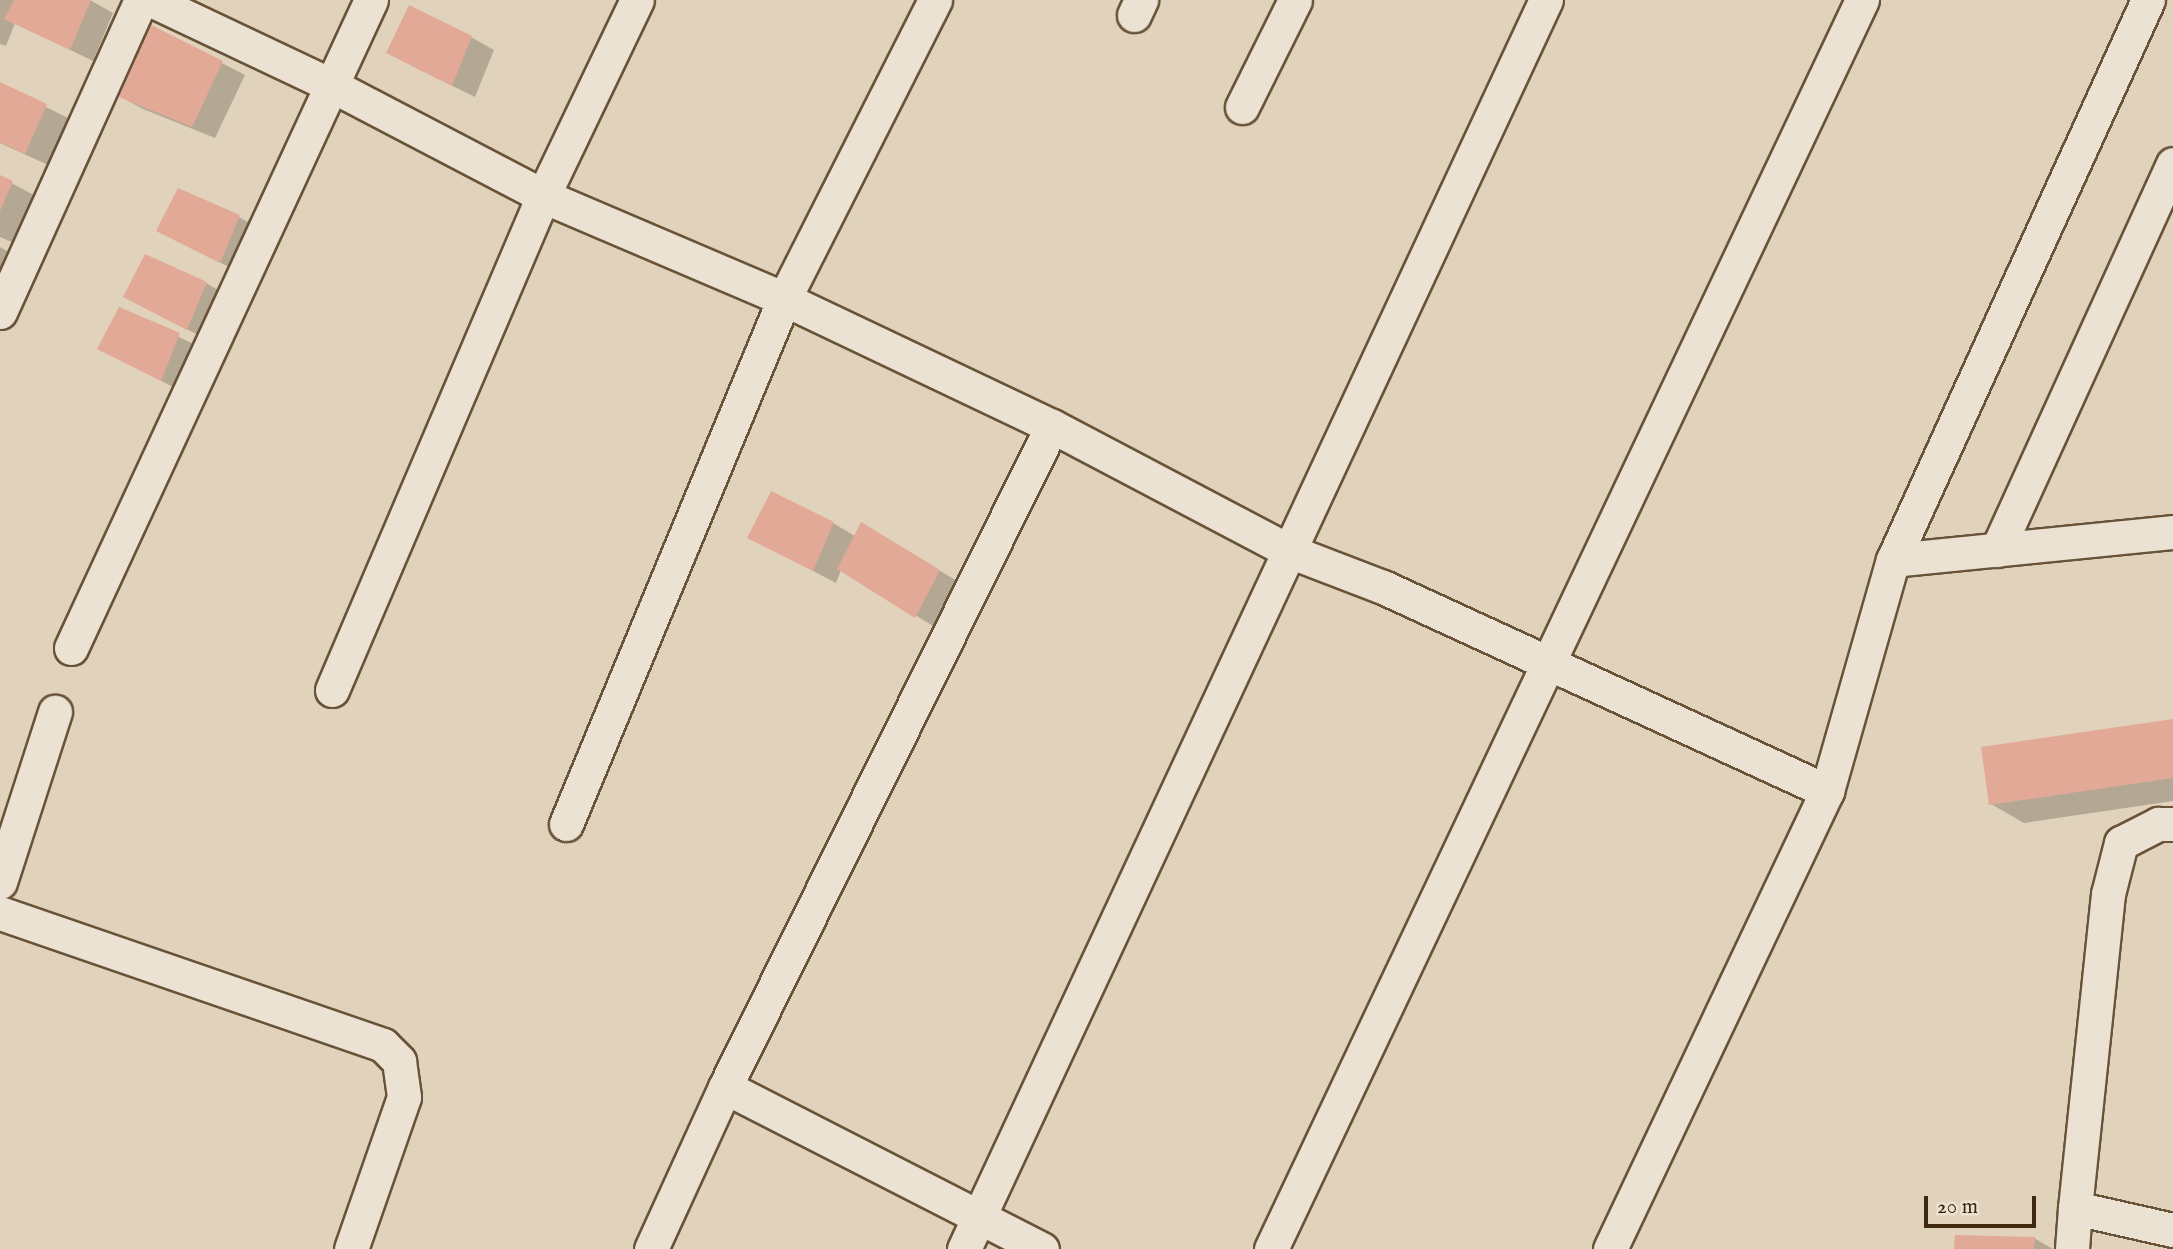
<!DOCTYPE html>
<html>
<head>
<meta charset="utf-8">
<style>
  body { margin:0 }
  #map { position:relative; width:2173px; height:1249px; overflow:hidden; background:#e1d3bb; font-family:"IM FELL English",serif }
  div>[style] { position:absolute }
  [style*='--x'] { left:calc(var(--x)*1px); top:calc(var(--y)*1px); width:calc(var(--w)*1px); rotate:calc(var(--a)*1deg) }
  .shadow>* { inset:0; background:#0003 }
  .building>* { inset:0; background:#e2a997 }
  .roads { filter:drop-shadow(2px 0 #685338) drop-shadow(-2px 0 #685338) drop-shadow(0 2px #685338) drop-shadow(0 -2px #685338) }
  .street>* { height:33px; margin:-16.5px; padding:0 16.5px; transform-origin:16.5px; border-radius:16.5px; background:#ece2d3 }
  span { translate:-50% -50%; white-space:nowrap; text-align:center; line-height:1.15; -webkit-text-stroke:5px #ece2d3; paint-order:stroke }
  .scale { position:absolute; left:1924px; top:1196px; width:112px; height:32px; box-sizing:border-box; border:4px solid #3f280d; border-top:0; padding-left:9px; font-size:21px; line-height:24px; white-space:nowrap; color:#3f280d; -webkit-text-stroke:5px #ece2d3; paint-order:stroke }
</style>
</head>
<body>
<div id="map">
  <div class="shadow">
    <div style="clip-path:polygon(0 0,90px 0,113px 13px,93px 61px,15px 23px,6px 46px,0 44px)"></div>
    <div style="clip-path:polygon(152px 27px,245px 75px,215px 138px,143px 109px,121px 97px)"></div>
    <div style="clip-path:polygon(471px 37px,494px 50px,475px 97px,410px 65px)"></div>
    <div style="clip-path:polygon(0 84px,68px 118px,48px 165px,0 143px)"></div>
    <div style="clip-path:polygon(0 177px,34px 195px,14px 243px,0 237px)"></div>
    <div style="clip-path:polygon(239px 217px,262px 230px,243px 274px,181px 243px)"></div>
    <div style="clip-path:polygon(0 247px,7px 251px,0 269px)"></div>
    <div style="clip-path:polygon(206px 283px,228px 296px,210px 341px,147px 309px)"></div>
    <div style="clip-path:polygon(120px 309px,202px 348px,184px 393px,99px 348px)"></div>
    <div style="clip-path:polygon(833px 523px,855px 536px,884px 537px,962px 584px,938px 629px,841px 570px,836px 583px,750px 538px)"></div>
    <div style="clip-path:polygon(2173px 721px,2173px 801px,2024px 823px,1991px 804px)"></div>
    <div style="clip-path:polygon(2034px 1238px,2053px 1249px,1956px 1249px)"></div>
  </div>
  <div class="building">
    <div style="clip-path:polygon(14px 0,91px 0,70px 50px,4px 19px)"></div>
    <div style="clip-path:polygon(409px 5px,472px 36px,452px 86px,386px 53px)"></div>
    <div style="clip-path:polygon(151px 25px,223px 61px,192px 127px,119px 97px)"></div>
    <div style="clip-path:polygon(0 82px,47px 104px,25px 154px,0 142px)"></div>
    <div style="clip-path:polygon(0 175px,13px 181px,0 211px)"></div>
    <div style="clip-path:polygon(178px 188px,240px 215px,220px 263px,156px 231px)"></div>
    <div style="clip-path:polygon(145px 254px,207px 282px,187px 330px,123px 297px)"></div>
    <div style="clip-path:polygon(119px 307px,180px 333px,161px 381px,97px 349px)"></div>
    <div style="clip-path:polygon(771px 491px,834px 522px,813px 571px,747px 538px)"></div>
    <div style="clip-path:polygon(861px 522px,940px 570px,915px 618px,837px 569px)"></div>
    <div style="clip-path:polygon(2173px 719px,2173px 778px,1989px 805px,1981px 747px)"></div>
    <div style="clip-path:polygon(1955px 1235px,2035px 1237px,2034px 1249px,1954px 1249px)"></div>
  </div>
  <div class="roads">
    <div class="street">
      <div style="--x:151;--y:0;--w:199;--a:25.3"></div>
      <div style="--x:331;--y:85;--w:239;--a:27.6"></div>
      <div style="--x:543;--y:196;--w:262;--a:23.1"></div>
      <div style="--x:784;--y:299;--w:297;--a:25.4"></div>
      <div style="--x:1052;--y:426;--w:268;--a:27.8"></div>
      <div style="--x:1289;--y:551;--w:101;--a:21"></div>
      <div style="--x:1383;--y:587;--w:489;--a:24.7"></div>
      <div style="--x:1134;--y:15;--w:17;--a:-65"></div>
      <div style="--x:1242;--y:107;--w:119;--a:-63.6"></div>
      <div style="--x:0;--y:312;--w:342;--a:-65.7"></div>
      <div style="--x:1997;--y:550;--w:424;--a:-65.5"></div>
      <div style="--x:1893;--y:560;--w:281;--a:-5.7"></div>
      <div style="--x:71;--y:648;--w:714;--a:-65.16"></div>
      <div style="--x:332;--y:690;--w:537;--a:-66.87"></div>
      <div style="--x:543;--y:196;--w:217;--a:-64.4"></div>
      <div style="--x:566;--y:824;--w:568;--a:-67.45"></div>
      <div style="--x:784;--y:299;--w:335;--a:-63.2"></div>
      <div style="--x:0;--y:882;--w:179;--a:-72.1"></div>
      <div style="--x:0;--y:913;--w:405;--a:19"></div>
      <div style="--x:383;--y:1045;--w:23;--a:45"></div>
      <div style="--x:399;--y:1061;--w:36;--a:82"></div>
      <div style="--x:404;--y:1097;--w:161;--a:109.2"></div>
      <div style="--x:725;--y:1087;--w:356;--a:27.1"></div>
      <div style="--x:2075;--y:1208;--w:316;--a:-84"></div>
      <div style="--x:2108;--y:894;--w:53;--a:-75.7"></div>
      <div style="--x:2121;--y:843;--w:42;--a:-27.2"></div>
      <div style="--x:2158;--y:824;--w:15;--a:0"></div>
      <div style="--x:651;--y:1249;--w:178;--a:-65.4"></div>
      <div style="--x:725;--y:1087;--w:737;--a:-63.68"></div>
      <div style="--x:964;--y:1249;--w:1378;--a:-65.02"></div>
      <div style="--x:1271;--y:1249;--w:1382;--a:-64.68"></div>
      <div style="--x:1610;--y:1249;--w:507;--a:-64.65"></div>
      <div style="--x:1827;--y:791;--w:240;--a:-74.1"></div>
      <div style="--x:1893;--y:560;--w:615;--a:-65.52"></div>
      <div style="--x:2072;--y:1249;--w:41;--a:-85.8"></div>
      <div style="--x:2075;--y:1208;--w:100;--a:12.7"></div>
    </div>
  </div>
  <div class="scale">20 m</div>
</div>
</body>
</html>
